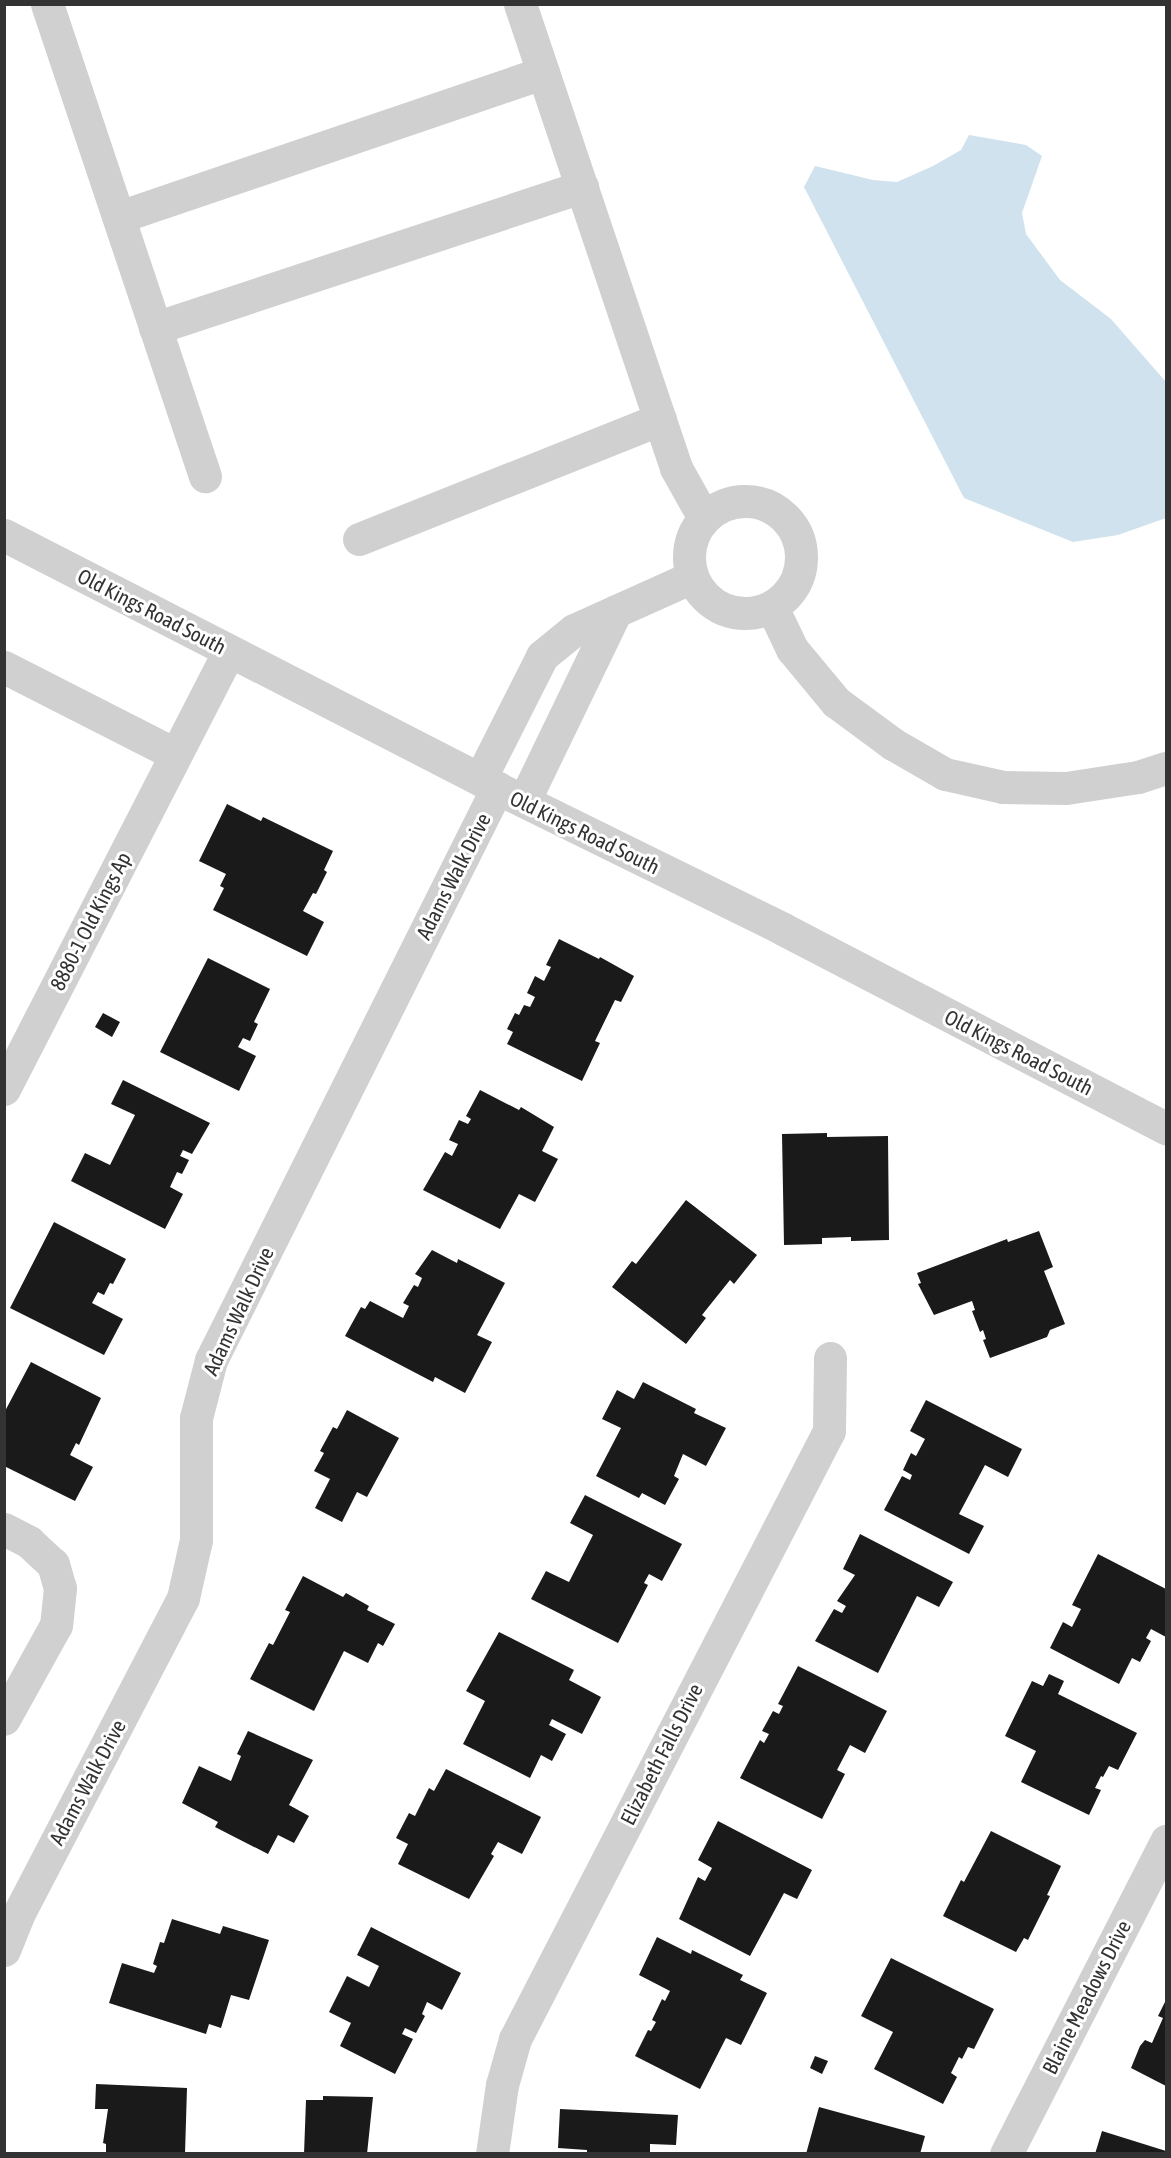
<!DOCTYPE html>
<html>
<head>
<meta charset="utf-8">
<style>
  body { margin:0 }
  #map { position:relative; width:1171px; height:2158px; overflow:hidden; background:#fff; font-family:"Asap Condensed",sans-serif }
  div>[style] { position:absolute }
  [style*='--x'] { left:calc(var(--x)*1px); top:calc(var(--y)*1px); width:calc(var(--w)*1px); rotate:calc(var(--a)*1deg) }
  .water>* { inset:0; background:#cfe2ee }
  .building>* { inset:0; background:#1a1a1a }
  .minor>* { height:33px; margin:-16.5px; padding:0 16.5px; transform-origin:16.5px; border-radius:16.5px; background:#d0d0d0 }
  .minor>.ring { margin:-16.5px; padding:0; box-sizing:content-box; background:none; border:33px solid #d0d0d0; border-radius:50% }
  .tertiary>* { height:33px; margin:-16.5px; padding:0 16.5px; transform-origin:16.5px; border-radius:16.5px; background:#d0d0d0 }
  span { translate:-50% -50%; white-space:nowrap; text-align:center; line-height:1.15; -webkit-text-stroke:6px #fff; paint-order:stroke }
  .street-label { font-size:21px; color:#333 }
  .frame { position:absolute; inset:0; border:6px solid #333; pointer-events:none }
</style>
</head>
<body>
<div id="map">
  <div class="water">
    <div style="clip-path:polygon(969px 135px,1026px 145px,1042px 156px,1022px 213px,1026px 234px,1060px 280px,1111px 319px,1166px 382px,1166px 518px,1118px 535px,1073px 542px,964px 498px,804px 187px,815px 166px,873px 180px,897px 182px,933px 166px,961px 150px)"></div>
  </div>
  <div class="building">
    <div style="clip-path:polygon(227px 804px,261px 821px,263px 817px,333px 851px,324px 870px,327px 872px,316px 894px,313px 893px,303px 911px,324px 922px,307px 956px,213px 910px,224px 888px,220px 886px,226px 874px,199px 861px)"></div>
    <div style="clip-path:polygon(559px 939px,599px 959px,600px 957px,634px 976px,621px 1002px,615px 1000px,595px 1041px,600px 1043px,582px 1081px,507px 1044px,513px 1032px,507px 1029px,515px 1013px,519px 1015px,524px 1005px,530px 1007px,535px 997px,527px 993px,535px 976px,544px 981px,551px 967px,546px 965px)"></div>
    <div style="clip-path:polygon(208px 958px,270px 989px,254px 1022px,258px 1024px,250px 1041px,243px 1038px,238px 1047px,256px 1056px,239px 1091px,160px 1052px)"></div>
    <div style="clip-path:polygon(103px 1013px,120px 1022px,112px 1037px,95px 1027px)"></div>
    <div style="clip-path:polygon(123px 1080px,210px 1123px,192px 1154px,183px 1150px,180px 1156px,189px 1160px,182px 1174px,177px 1172px,170px 1187px,183px 1194px,165px 1229px,71px 1181px,85px 1153px,110px 1165px,135px 1115px,111px 1104px)"></div>
    <div style="clip-path:polygon(480px 1090px,519px 1110px,521px 1107px,554px 1127px,542px 1151px,558px 1159px,535px 1202px,519px 1194px,500px 1229px,423px 1190px,445px 1152px,452px 1156px,458px 1144px,449px 1140px,459px 1120px,468px 1124px,471px 1119px,466px 1116px)"></div>
    <div style="clip-path:polygon(827px 1133px,827px 1137px,888px 1136px,889px 1240px,851px 1241px,851px 1237px,822px 1238px,822px 1244px,784px 1245px,782px 1134px)"></div>
    <div style="clip-path:polygon(686px 1200px,757px 1255px,734px 1284px,730px 1280px,702px 1315px,706px 1318px,686px 1344px,612px 1287px,632px 1261px,636px 1264px)"></div>
    <div style="clip-path:polygon(54px 1222px,126px 1259px,113px 1284px,110px 1283px,104px 1295px,98px 1292px,92px 1303px,123px 1319px,104px 1355px,10px 1308px)"></div>
    <div style="clip-path:polygon(1039px 1231px,1053px 1267px,1044px 1271px,1065px 1324px,1050px 1330px,1047px 1337px,990px 1358px,983px 1340px,986px 1339px,983px 1330px,980px 1332px,972px 1311px,975px 1310px,972px 1301px,934px 1315px,918px 1284px,921px 1283px,917px 1273px,1007px 1239px,1008px 1242px)"></div>
    <div style="clip-path:polygon(432px 1250px,457px 1263px,458px 1259px,505px 1283px,477px 1335px,492px 1342px,465px 1393px,435px 1377px,433px 1382px,345px 1336px,361px 1307px,365px 1309px,370px 1301px,403px 1318px,409px 1306px,403px 1303px,414px 1285px,418px 1287px,422px 1278px,415px 1274px)"></div>
    <div style="clip-path:polygon(31px 1362px,101px 1398px,79px 1445px,76px 1443px,70px 1455px,93px 1467px,75px 1501px,4px 1466px,4px 1413px)"></div>
    <div style="clip-path:polygon(643px 1382px,696px 1409px,694px 1413px,726px 1428px,706px 1466px,683px 1454px,674px 1476px,679px 1479px,665px 1505px,642px 1493px,639px 1498px,596px 1476px,621px 1428px,602px 1419px,617px 1390px,634px 1399px)"></div>
    <div style="clip-path:polygon(926px 1400px,1022px 1449px,1008px 1477px,985px 1465px,959px 1514px,984px 1526px,969px 1554px,884px 1510px,902px 1476px,910px 1480px,912px 1475px,903px 1470px,911px 1453px,916px 1456px,925px 1439px,910px 1431px)"></div>
    <div style="clip-path:polygon(347px 1410px,399px 1438px,367px 1497px,357px 1492px,342px 1522px,315px 1508px,330px 1479px,314px 1471px,324px 1453px,320px 1451px,333px 1427px,337px 1429px)"></div>
    <div style="clip-path:polygon(585px 1495px,682px 1544px,662px 1581px,649px 1574px,644px 1583px,648px 1585px,618px 1643px,531px 1599px,546px 1571px,569px 1582px,593px 1535px,570px 1523px)"></div>
    <div style="clip-path:polygon(860px 1534px,953px 1582px,939px 1607px,917px 1596px,878px 1673px,815px 1641px,834px 1609px,842px 1613px,846px 1606px,837px 1601px,855px 1575px,843px 1569px)"></div>
    <div style="clip-path:polygon(1098px 1554px,1166px 1589px,1166px 1637px,1151px 1629px,1146px 1638px,1151px 1641px,1140px 1662px,1132px 1658px,1119px 1684px,1050px 1648px,1063px 1622px,1072px 1627px,1081px 1609px,1072px 1605px)"></div>
    <div style="clip-path:polygon(303px 1576px,343px 1597px,346px 1593px,369px 1606px,367px 1610px,395px 1624px,383px 1646px,378px 1643px,368px 1663px,344px 1651px,314px 1711px,250px 1679px,269px 1643px,273px 1645px,290px 1612px,285px 1610px)"></div>
    <div style="clip-path:polygon(499px 1632px,574px 1670px,569px 1680px,601px 1697px,582px 1734px,552px 1719px,549px 1725px,566px 1734px,552px 1761px,541px 1755px,530px 1778px,463px 1744px,485px 1701px,466px 1691px)"></div>
    <div style="clip-path:polygon(798px 1666px,887px 1711px,865px 1753px,850px 1745px,837px 1770px,845px 1774px,822px 1819px,740px 1778px,760px 1740px,764px 1743px,769px 1734px,762px 1731px,773px 1711px,779px 1714px,783px 1706px,778px 1704px)"></div>
    <div style="clip-path:polygon(1049px 1674px,1064px 1681px,1058px 1694px,1137px 1733px,1118px 1770px,1109px 1766px,1103px 1777px,1101px 1776px,1095px 1788px,1101px 1790px,1089px 1815px,1021px 1782px,1036px 1751px,1005px 1736px,1032px 1681px,1043px 1686px)"></div>
    <div style="clip-path:polygon(248px 1731px,313px 1760px,289px 1805px,309px 1816px,294px 1843px,278px 1835px,268px 1854px,215px 1827px,218px 1822px,182px 1803px,199px 1766px,231px 1781px,241px 1756px,237px 1754px)"></div>
    <div style="clip-path:polygon(446px 1769px,541px 1817px,522px 1854px,498px 1842px,491px 1854px,494px 1856px,469px 1899px,398px 1864px,408px 1844px,396px 1838px,409px 1813px,415px 1816px,429px 1788px,434px 1791px)"></div>
    <div style="clip-path:polygon(718px 1821px,812px 1870px,797px 1899px,784px 1893px,750px 1956px,679px 1919px,698px 1877px,705px 1881px,712px 1868px,698px 1860px)"></div>
    <div style="clip-path:polygon(991px 1831px,1061px 1866px,1047px 1895px,1050px 1896px,1028px 1940px,1024px 1938px,1016px 1952px,943px 1916px,961px 1880px,964px 1882px)"></div>
    <div style="clip-path:polygon(172px 1919px,220px 1934px,223px 1926px,269px 1940px,249px 2000px,231px 1995px,221px 2028px,209px 2024px,206px 2034px,109px 2003px,122px 1963px,154px 1973px,157px 1966px,153px 1964px,160px 1942px,164px 1943px)"></div>
    <div style="clip-path:polygon(371px 1927px,461px 1973px,442px 2010px,427px 2002px,422px 2014px,425px 2016px,416px 2033px,405px 2028px,402px 2034px,413px 2039px,395px 2074px,340px 2046px,351px 2023px,329px 2012px,347px 1976px,369px 1987px,379px 1966px,357px 1955px)"></div>
    <div style="clip-path:polygon(657px 1937px,691px 1954px,692px 1950px,743px 1975px,740px 1980px,767px 1993px,741px 2045px,726px 2038px,700px 2089px,635px 2056px,648px 2030px,651px 2031px,656px 2022px,652px 2020px,662px 1999px,665px 2001px,670px 1991px,639px 1975px)"></div>
    <div style="clip-path:polygon(891px 1958px,994px 2009px,974px 2049px,968px 2047px,962px 2059px,959px 2057px,951px 2073px,957px 2077px,943px 2104px,874px 2069px,893px 2032px,861px 2016px)"></div>
    <div style="clip-path:polygon(1166px 2000px,1166px 2086px,1131px 2068px,1140px 2046px,1145px 2040px,1152px 2043px,1163px 2018px,1158px 2016px)"></div>
    <div style="clip-path:polygon(815px 2056px,828px 2061px,822px 2074px,810px 2068px)"></div>
    <div style="clip-path:polygon(96px 2084px,187px 2088px,185px 2154px,106px 2154px,106px 2144px,103px 2143px,108px 2109px,95px 2109px)"></div>
    <div style="clip-path:polygon(323px 2096px,373px 2097px,367px 2154px,304px 2154px,306px 2100px,323px 2100px)"></div>
    <div style="clip-path:polygon(819px 2107px,925px 2136px,920px 2154px,806px 2154px)"></div>
    <div style="clip-path:polygon(560px 2109px,678px 2115px,676px 2145px,650px 2144px,650px 2154px,587px 2154px,587px 2150px,558px 2148px)"></div>
    <div style="clip-path:polygon(1102px 2131px,1166px 2151px,1166px 2154px,1095px 2154px)"></div>
  </div>
  <div class="minor">
    <div style="--x:47;--y:4;--w:498;--a:71.5"></div>
    <div style="--x:520;--y:4;--w:490;--a:71.4"></div>
    <div style="--x:676;--y:468;--w:57;--a:60.8"></div>
    <div style="--x:119;--y:217;--w:448;--a:-18.8"></div>
    <div style="--x:155;--y:328;--w:450;--a:-18.3"></div>
    <div class="ring" style="left:689px;top:501px;width:79px;height:79px"></div>
    <div style="--x:359;--y:539;--w:324;--a:-21.7"></div>
    <div style="--x:772;--y:607;--w:47;--a:64.5"></div>
    <div style="--x:792;--y:649;--w:69;--a:50.3"></div>
    <div style="--x:836;--y:702;--w:71;--a:36.4"></div>
    <div style="--x:893;--y:744;--w:60;--a:30"></div>
    <div style="--x:945;--y:774;--w:59;--a:12.6"></div>
    <div style="--x:1003;--y:787;--w:63;--a:0.9"></div>
    <div style="--x:1066;--y:788;--w:73;--a:-8.7"></div>
    <div style="--x:1138;--y:777;--w:29;--a:-18"></div>
    <div style="--x:4;--y:667;--w:192;--a:27"></div>
    <div style="--x:480;--y:779;--w:138;--a:-63.2"></div>
    <div style="--x:542;--y:656;--w:41;--a:-39.1"></div>
    <div style="--x:574;--y:630;--w:129;--a:-24.2"></div>
    <div style="--x:524;--y:801;--w:211;--a:-64.2"></div>
    <div style="--x:4;--y:1089;--w:492;--a:-62.8"></div>
    <div style="--x:4;--y:1529;--w:28;--a:27"></div>
    <div style="--x:29;--y:1542;--w:33;--a:43"></div>
    <div style="--x:53;--y:1564;--w:25;--a:74"></div>
    <div style="--x:60;--y:1588;--w:37;--a:96"></div>
    <div style="--x:56;--y:1625;--w:107;--a:119"></div>
    <div style="--x:4;--y:1950;--w:40;--a:-68"></div>
    <div style="--x:19;--y:1913;--w:355;--a:-62.5"></div>
    <div style="--x:183;--y:1598;--w:59;--a:-77.4"></div>
    <div style="--x:196;--y:1540;--w:122;--a:-90"></div>
    <div style="--x:196;--y:1418;--w:60;--a:-75.5"></div>
    <div style="--x:211;--y:1360;--w:640;--a:-63.43"></div>
    <div style="--x:492;--y:2154;--w:70;--a:-81.8"></div>
    <div style="--x:502;--y:2085;--w:48;--a:-74.2"></div>
    <div style="--x:515;--y:2039;--w:684;--a:-62.69"></div>
    <div style="--x:829;--y:1431;--w:73;--a:-89.2"></div>
    <div style="--x:1006;--y:2154;--w:352;--a:-62.9"></div>
  </div>
  <div class="tertiary">
    <div style="--x:4;--y:535;--w:554;--a:27.17"></div>
    <div style="--x:497;--y:788;--w:319;--a:26.2"></div>
    <div style="--x:783;--y:929;--w:432;--a:27.5"></div>
  </div>
  <div class="street-label">
    <span style="left:152px;top:611px;rotate:27deg">Old Kings Road South</span>
    <span style="left:585px;top:832px;rotate:26deg">Old Kings Road South</span>
    <span style="left:453px;top:876px;rotate:-63deg">Adams Walk Drive</span>
    <span style="left:90px;top:921px;rotate:-63deg">8880-1 Old Kings Ap</span>
    <span style="left:1019px;top:1052px;rotate:27deg">Old Kings Road South</span>
    <span style="left:238px;top:1311px;rotate:-65deg">Adams Walk Drive</span>
    <span style="left:661px;top:1754px;rotate:-63deg">Elizabeth Falls Drive</span>
    <span style="left:87px;top:1782px;rotate:-62deg">Adams Walk Drive</span>
    <span style="left:1086px;top:1997px;rotate:-63deg">Blaine Meadows Drive</span>
  </div>
  <div class="frame"></div>
</div>
</body>
</html>
